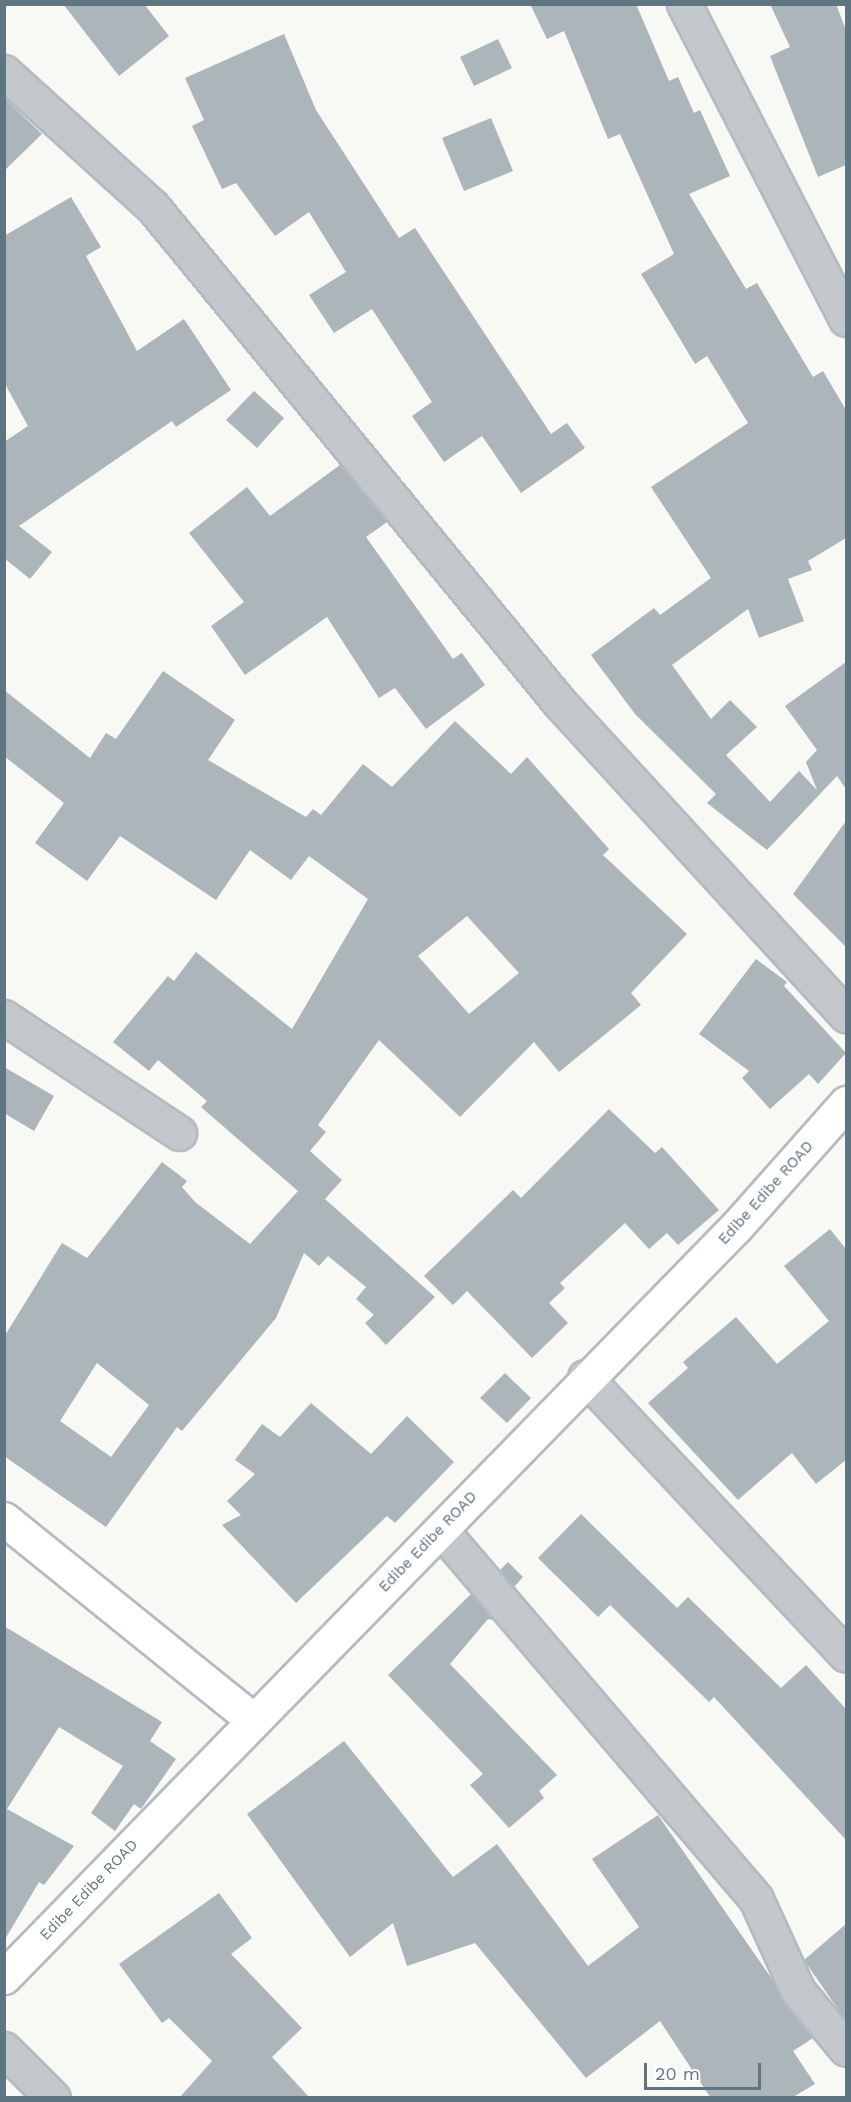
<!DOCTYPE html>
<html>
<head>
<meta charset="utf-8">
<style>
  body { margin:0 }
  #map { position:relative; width:851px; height:2102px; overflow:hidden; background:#f8f8f4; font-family:"Work Sans",sans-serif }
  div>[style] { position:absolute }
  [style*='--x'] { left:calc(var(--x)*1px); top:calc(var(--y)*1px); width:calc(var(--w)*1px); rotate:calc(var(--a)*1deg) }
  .building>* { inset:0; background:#abb5ba }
  .roads { filter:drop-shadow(2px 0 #b4bbc0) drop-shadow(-2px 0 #b4bbc0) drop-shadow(0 2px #b4bbc0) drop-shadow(0 -2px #b4bbc0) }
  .street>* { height:33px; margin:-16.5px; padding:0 16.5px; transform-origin:16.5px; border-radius:16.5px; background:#c2c8cb }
  .secondary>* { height:33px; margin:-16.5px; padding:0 16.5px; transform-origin:16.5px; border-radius:16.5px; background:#fff }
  span { translate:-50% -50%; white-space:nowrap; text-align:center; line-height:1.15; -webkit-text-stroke:6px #fff; paint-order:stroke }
  .street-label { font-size:15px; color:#607582 }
  .frame { position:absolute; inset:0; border:6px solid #607582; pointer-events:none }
  .scale { position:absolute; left:644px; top:2063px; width:117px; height:27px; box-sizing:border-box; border:3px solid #607582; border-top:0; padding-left:8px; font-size:18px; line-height:21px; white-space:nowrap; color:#607582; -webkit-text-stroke:4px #fff; paint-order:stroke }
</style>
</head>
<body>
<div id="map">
  <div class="building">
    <div style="clip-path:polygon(63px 4px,144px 4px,169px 36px,119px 76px)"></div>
    <div style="clip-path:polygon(530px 4px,636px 4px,669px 81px,678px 77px,694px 113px,700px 110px,730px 176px,689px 194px,746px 289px,757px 283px,813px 377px,823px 371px,846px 410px,846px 538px,808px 561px,812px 570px,788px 579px,804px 621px,759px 638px,748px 609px,672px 665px,711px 719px,730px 700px,757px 727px,726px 755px,770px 802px,799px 771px,817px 790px,806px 762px,817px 750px,785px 706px,846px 662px,846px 789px,837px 776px,767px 850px,707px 803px,716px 794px,635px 714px,591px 655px,654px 608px,660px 615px,711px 578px,651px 487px,748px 423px,707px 356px,695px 364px,641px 274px,674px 254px,620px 134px,608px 139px,564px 31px,547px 39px)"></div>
    <div style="clip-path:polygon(770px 4px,836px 4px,846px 30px,846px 165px,818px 177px,770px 56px,790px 47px)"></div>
    <div style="clip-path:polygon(284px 34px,316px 110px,399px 238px,415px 228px,551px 434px,567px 423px,585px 448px,521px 493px,482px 436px,444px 462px,412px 416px,432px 402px,372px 309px,334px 333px,309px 295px,346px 272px,309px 212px,275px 236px,236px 183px,222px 189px,192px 126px,204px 120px,185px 78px)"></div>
    <div style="clip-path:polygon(498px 39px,512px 68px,474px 86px,460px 57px)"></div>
    <div style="clip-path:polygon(4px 98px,42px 134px,4px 171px)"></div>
    <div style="clip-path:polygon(491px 118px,513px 171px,464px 191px,442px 138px)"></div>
    <div style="clip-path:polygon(71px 197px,101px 247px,86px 256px,137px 351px,184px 319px,231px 390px,176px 427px,172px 421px,19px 526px,52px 552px,30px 579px,4px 558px,4px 442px,28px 426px,4px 382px,4px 236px)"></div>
    <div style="clip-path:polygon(254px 391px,284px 418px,257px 448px,226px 420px)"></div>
    <div style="clip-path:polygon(340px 465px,387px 522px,366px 537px,453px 659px,462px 653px,485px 685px,426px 729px,395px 688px,379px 698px,327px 617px,245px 675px,211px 626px,244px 602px,189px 533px,247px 487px,270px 516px)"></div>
    <div style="clip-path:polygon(evenodd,163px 671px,235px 720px,208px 760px,306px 817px,313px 809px,321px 815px,363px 764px,392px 787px,455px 721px,511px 774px,527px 757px,609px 849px,603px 855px,687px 934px,631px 993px,641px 1005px,559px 1072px,534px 1042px,460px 1117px,379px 1040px,318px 1125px,326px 1132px,310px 1151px,342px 1180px,325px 1199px,435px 1297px,386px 1345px,365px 1323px,374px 1315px,356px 1299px,366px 1287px,328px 1256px,319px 1266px,304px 1253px,276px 1318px,182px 1431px,177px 1427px,106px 1527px,4px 1456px,4px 1337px,62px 1243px,87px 1258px,162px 1162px,187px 1181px,182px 1187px,195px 1202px,250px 1244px,298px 1191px,201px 1107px,207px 1101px,158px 1060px,149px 1071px,113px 1042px,168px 976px,174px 981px,196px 952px,292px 1029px,368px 899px,309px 856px,291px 880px,250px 850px,216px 900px,120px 836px,87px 881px,35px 843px,64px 803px,4px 756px,4px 690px,90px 758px,106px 733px,116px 739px,163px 671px,467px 916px,519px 973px,469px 1014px,418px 956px,467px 916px,163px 671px,97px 1363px,149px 1405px,111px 1457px,60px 1421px,97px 1363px)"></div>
    <div style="clip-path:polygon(846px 821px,846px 947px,793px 894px)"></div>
    <div style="clip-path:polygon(756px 959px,787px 982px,784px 986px,846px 1053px,818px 1084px,809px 1074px,770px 1109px,742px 1078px,749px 1071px,699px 1034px)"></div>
    <div style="clip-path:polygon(4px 1067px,54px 1096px,34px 1131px,4px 1113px)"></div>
    <div style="clip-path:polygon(609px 1109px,655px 1153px,662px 1147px,719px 1210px,678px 1245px,667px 1233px,649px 1249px,625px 1223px,560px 1283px,565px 1288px,549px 1303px,568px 1323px,532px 1358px,467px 1291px,453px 1305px,424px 1276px,513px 1190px,521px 1198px)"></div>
    <div style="clip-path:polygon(830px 1229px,846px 1249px,846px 1460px,816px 1484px,792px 1453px,738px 1500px,648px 1403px,688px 1368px,683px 1362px,736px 1317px,777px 1364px,829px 1321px,784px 1266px)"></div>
    <div style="clip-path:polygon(505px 1373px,531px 1398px,507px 1423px,480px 1398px)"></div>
    <div style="clip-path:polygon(311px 1403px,371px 1454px,407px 1416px,454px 1462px,395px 1523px,387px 1516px,296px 1603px,222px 1525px,241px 1515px,227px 1501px,255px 1474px,235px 1460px,262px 1424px,280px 1437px)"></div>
    <div style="clip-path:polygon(581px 1514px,677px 1608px,688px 1597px,781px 1688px,806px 1665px,846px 1709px,846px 1840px,714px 1697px,709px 1702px,610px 1605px,598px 1617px,538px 1558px)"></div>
    <div style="clip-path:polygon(508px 1562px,523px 1577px,514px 1587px,500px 1570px)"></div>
    <div style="clip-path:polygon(471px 1594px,493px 1620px,488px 1619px,450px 1664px,557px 1775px,539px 1791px,544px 1798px,509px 1828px,470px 1785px,483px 1774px,388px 1675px)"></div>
    <div style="clip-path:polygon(4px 1626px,162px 1722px,150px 1741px,176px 1759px,141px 1809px,134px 1804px,115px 1831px,91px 1813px,123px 1766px,59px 1727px,7px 1809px,74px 1846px,44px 1885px,39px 1882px,4px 1941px)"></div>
    <div style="clip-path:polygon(344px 1741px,453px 1877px,497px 1844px,588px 1966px,639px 1927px,592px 1859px,658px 1815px,813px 2038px,793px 2051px,815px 2084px,793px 2097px,710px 2097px,660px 2021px,586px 2078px,475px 1943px,407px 1966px,393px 1923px,350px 1957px,247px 1814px)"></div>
    <div style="clip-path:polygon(219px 1893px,252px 1938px,231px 1954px,302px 2028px,272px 2057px,309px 2097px,180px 2097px,212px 2061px,169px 2018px,162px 2023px,119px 1964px)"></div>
    <div style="clip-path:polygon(846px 1924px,846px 2016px,844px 2018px,804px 1960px)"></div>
  </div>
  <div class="roads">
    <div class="street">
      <div style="--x:684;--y:4;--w:354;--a:62.8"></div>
      <div style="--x:4;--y:72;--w:200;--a:42.2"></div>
      <div style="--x:152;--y:206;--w:642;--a:50.63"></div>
      <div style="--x:559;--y:702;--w:425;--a:47.5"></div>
      <div style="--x:4;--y:1017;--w:210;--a:33.5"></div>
      <div style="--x:585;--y:1377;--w:381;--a:46.8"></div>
      <div style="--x:441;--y:1530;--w:485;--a:49.5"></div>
      <div style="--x:756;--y:1899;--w:101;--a:65.5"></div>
      <div style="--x:798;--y:1991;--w:75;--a:50.4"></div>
      <div style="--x:4;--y:2049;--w:69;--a:45"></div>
    </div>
    <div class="secondary">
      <div style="--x:4;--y:1519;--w:321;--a:38.9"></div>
      <div style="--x:4;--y:1977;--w:1048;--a:-45.7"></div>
      <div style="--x:736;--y:1227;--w:166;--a:-48.4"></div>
    </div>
  </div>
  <div class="street-label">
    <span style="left:766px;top:1193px;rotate:-48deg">Edibe Edibe ROAD</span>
    <span style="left:428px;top:1542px;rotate:-46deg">Edibe Edibe ROAD</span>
    <span style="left:89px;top:1890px;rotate:-46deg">Edibe Edibe ROAD</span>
  </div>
  <div class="frame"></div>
  <div class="scale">20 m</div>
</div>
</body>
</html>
